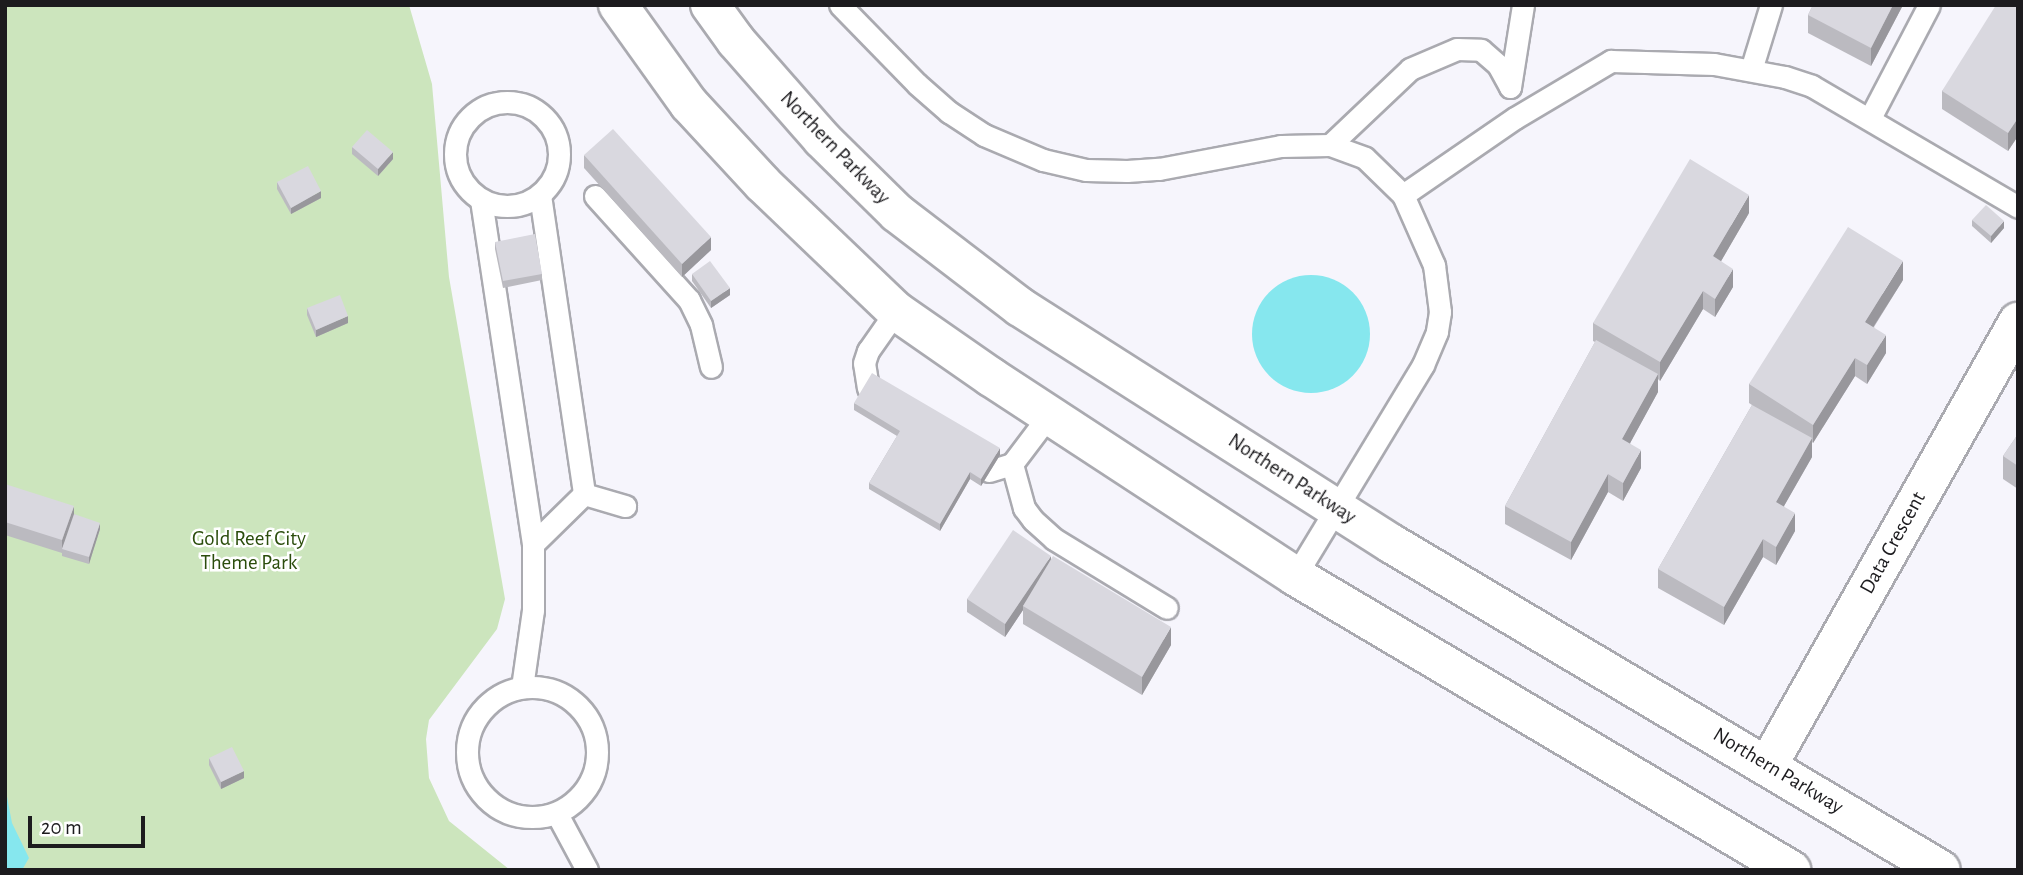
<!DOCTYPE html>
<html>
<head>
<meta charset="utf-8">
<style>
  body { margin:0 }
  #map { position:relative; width:2023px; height:875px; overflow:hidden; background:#f6f5fc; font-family:"Alegreya Sans",sans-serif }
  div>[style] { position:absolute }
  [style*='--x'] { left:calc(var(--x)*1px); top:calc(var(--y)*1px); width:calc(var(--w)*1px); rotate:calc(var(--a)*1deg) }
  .green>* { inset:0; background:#cce5bd }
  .water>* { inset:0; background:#86e7ee }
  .round { border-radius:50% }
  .roads { filter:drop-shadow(2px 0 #aaaab0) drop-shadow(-2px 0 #aaaab0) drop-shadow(0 2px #aaaab0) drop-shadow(0 -2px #aaaab0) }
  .service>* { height:21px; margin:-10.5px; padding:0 10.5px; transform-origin:10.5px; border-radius:10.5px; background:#fff }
  .service>.ring { margin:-10.5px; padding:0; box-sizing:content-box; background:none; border:21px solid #fff; border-radius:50% }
  .minor>* { height:38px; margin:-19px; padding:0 19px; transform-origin:19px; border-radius:19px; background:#fff }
  .secondary>* { height:38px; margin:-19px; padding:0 19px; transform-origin:19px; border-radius:19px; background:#fff }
  .wall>* { inset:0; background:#bbbac0 }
  .shaded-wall>* { inset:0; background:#98979c }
  .building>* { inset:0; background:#d9d8df }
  span { translate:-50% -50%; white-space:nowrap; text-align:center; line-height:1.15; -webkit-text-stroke:5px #fff; paint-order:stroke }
  .street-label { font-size:21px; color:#1c1b1e }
  .park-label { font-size:21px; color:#2b4d0c }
  .frame { position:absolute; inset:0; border:7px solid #1c1b1e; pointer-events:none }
  .scale { position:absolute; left:28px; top:816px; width:117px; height:32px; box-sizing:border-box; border:4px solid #1c1b1e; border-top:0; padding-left:9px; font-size:21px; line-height:24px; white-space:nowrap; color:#1c1b1e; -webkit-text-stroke:5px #fff; paint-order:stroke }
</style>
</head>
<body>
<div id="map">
  <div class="green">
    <div style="clip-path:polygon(5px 5px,409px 5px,432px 84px,449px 277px,505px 599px,497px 629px,429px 720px,426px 739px,429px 778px,449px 821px,510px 870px,5px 870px)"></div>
  </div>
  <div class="water">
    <div class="round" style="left:1252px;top:275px;width:118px;height:118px"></div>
    <div style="clip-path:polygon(5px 786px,12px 823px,29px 858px,22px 870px,5px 870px)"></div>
  </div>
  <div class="roads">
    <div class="service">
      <div style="--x:840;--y:5;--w:110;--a:45.7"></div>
      <div style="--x:917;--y:84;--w:43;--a:41.2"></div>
      <div style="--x:949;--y:112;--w:42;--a:33.3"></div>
      <div style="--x:984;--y:135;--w:64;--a:23"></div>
      <div style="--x:1043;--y:160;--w:44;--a:13.1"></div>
      <div style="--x:1086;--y:170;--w:41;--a:1.4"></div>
      <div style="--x:1127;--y:171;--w:32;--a:-4"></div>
      <div style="--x:1159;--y:169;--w:124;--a:-10.7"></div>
      <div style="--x:1281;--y:146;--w:49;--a:-1.2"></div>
      <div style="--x:1330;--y:145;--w:37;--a:20"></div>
      <div style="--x:1365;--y:158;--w:53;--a:44.2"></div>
      <div style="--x:1403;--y:195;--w:77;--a:66.1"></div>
      <div style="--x:1434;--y:265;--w:47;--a:82.7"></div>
      <div style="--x:1440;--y:312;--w:20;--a:99"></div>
      <div style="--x:1437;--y:332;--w:36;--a:113"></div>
      <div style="--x:1423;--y:365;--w:247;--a:121.2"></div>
      <div style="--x:1751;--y:70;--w:68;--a:-72.9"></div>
      <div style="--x:1510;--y:87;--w:83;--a:-81"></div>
      <div class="ring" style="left:455px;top:102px;width:83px;height:83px"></div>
      <div style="--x:1870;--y:118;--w:127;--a:-62.4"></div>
      <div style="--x:1330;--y:145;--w:110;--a:-43.5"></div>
      <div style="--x:1410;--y:69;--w:51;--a:-23.1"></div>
      <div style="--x:1457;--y:49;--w:24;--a:2"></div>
      <div style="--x:1481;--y:50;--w:23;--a:41"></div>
      <div style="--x:1498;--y:65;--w:25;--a:61"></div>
      <div style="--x:540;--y:195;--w:302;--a:81.6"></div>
      <div style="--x:584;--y:494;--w:43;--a:16.3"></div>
      <div style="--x:1403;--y:195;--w:136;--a:-34.5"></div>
      <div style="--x:1515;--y:118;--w:112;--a:-30.7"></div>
      <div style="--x:1611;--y:61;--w:103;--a:1.7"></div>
      <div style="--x:1714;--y:64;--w:72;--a:10.4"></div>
      <div style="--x:1785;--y:77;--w:28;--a:18"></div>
      <div style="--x:1812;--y:86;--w:239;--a:30.4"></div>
      <div style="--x:595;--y:196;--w:140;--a:47.9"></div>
      <div style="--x:689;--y:300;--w:28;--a:64"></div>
      <div style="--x:701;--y:325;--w:43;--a:76.6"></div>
      <div style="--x:481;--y:200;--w:348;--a:81.4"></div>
      <div style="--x:533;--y:544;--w:66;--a:90"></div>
      <div style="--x:533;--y:610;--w:78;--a:98.1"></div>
      <div style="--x:868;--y:388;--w:25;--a:-99"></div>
      <div style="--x:864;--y:363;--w:13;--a:-72"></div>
      <div style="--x:868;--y:351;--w:49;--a:-55"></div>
      <div style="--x:1012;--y:464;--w:46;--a:74.7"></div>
      <div style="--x:1024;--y:508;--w:15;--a:53"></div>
      <div style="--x:1033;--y:520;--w:28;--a:42"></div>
      <div style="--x:1054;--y:539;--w:132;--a:31.4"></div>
      <div style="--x:989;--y:471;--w:24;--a:-17"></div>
      <div style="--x:1012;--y:464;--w:61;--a:-52.9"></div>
      <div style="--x:533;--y:544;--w:71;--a:-44.4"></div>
      <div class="ring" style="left:467px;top:687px;width:109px;height:109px"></div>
      <div style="--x:557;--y:814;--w:64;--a:61.8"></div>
    </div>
    <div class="minor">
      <div style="--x:1768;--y:765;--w:509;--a:-60.56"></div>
    </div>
    <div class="secondary">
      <div style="--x:618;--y:5;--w:122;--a:54.4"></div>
      <div style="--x:689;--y:104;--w:109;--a:47.2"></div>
      <div style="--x:763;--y:184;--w:184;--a:43.7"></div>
      <div style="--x:896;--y:311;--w:116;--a:34.8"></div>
      <div style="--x:991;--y:377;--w:363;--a:33.2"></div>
      <div style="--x:1295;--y:576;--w:577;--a:30.66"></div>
      <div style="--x:710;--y:5;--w:44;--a:54.2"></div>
      <div style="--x:736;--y:41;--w:130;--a:48.7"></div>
      <div style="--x:822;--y:139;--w:105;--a:44.6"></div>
      <div style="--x:897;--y:213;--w:155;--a:37.4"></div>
      <div style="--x:1020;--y:307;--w:441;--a:32.5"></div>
      <div style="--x:1392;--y:544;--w:638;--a:30.7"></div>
    </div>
  </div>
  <div class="wall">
    <div style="clip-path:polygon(1813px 5px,1903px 5px,1871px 66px,1808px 33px,1808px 15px)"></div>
    <div style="clip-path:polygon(2018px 5px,2018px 136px,2008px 151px,1942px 109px,1942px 91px)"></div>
    <div style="clip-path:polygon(352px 147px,393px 159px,378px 176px,352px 154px)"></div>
    <div style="clip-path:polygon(584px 155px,711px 250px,682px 277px,584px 168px)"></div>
    <div style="clip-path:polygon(277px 182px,321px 198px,291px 214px,277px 189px)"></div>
    <div style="clip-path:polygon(1749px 213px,1721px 261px,1733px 287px,1715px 317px,1703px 309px,1660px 381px,1658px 379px,1658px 392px,1630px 443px,1641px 468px,1623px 501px,1608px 492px,1571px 560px,1505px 524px,1505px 506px,1595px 342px,1593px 341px,1593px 323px)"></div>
    <div style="clip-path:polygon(1972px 220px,2004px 228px,1991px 243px,1972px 226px)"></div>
    <div style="clip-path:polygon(495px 242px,542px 274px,542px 280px,503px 288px,495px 249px)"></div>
    <div style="clip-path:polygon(692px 274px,730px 295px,711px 308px,692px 281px)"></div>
    <div style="clip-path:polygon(1903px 280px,1874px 327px,1886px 353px,1867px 384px,1855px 376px,1813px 443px,1812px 442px,1812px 457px,1784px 506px,1795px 531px,1776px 565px,1763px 557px,1724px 625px,1658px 588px,1658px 569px,1752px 405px,1749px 403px,1749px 384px)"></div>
    <div style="clip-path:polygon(307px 308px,348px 323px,316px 337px,307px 315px)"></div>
    <div style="clip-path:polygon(854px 403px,1000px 455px,981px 486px,970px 479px,940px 531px,869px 489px,869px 483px,897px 436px,854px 410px)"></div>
    <div style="clip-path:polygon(2018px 434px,2018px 489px,2003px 479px,2003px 456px)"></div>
    <div style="clip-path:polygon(5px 484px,74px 514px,100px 529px,89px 564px,62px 556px,62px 553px,5px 535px)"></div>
    <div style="clip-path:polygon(1051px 559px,1171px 645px,1142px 695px,1023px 624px,1023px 610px,1005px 637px,967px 612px,967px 599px)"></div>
    <div style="clip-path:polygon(209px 758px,244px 778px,221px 789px,209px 765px)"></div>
  </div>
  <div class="shaded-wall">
    <div style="clip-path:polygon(1893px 5px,1903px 5px,1871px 66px,1871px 48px)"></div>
    <div style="clip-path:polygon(2018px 118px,2018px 136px,2008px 151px,2008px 133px)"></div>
    <div style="clip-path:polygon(393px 152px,393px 159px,378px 176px,378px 169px)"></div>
    <div style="clip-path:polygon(321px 191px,321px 198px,291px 214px,291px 208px)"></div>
    <div style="clip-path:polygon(1749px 195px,1749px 213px,1713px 275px,1713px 256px)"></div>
    <div style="clip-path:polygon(2004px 221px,2004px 228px,1991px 243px,1991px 236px)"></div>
    <div style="clip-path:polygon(711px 237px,711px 250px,682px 277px,682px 264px)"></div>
    <div style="clip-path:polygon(1903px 261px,1903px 280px,1865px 340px,1865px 322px)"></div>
    <div style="clip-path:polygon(1733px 269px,1733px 287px,1715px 317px,1715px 299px)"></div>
    <div style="clip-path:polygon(730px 288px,730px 295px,711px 308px,711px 301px)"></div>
    <div style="clip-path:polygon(1703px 291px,1703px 309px,1660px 381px,1660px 362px)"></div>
    <div style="clip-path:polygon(348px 316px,348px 323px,316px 337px,316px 330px)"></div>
    <div style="clip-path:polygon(1886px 335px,1886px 353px,1867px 384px,1867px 365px)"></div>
    <div style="clip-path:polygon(1855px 358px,1855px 376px,1813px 443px,1813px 425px)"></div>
    <div style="clip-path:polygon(1658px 374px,1658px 392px,1622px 458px,1622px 439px)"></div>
    <div style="clip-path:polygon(1812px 438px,1812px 457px,1776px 520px,1776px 502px)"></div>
    <div style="clip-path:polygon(1000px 448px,1000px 455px,981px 486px,981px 479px)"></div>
    <div style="clip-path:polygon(1641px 450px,1641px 468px,1623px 501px,1623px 483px)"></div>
    <div style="clip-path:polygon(970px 472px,970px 479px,940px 531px,940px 524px)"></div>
    <div style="clip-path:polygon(1608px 474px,1608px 492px,1571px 560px,1571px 542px)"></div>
    <div style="clip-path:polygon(74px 506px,74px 520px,62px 549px,62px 540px)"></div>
    <div style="clip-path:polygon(1795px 513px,1795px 531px,1776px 565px,1776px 547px)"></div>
    <div style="clip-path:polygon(100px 523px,100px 529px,89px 564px,89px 557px)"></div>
    <div style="clip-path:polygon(1763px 539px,1763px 557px,1724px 625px,1724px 607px)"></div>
    <div style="clip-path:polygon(1051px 556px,1051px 569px,1023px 606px,1023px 610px,1005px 637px,1005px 624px)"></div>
    <div style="clip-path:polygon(1171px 627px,1171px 645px,1142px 695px,1142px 677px)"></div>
    <div style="clip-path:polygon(244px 771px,244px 778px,221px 789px,221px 782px)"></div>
  </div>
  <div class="building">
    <div style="clip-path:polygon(1813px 5px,1893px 5px,1871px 48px,1808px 15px)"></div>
    <div style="clip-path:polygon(1996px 5px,2018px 5px,2018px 118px,2008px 133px,1942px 91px)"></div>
    <div style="clip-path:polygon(613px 129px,711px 237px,682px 264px,584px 155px)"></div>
    <div style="clip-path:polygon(367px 130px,393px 152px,378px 169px,352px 147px)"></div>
    <div style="clip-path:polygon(1690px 159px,1749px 195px,1713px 256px,1733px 269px,1715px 299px,1703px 291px,1660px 362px,1593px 323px)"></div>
    <div style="clip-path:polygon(308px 166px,321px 191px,291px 208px,277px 182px)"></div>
    <div style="clip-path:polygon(1986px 205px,2004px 221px,1991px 236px,1972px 220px)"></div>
    <div style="clip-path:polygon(1848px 227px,1903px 261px,1865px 322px,1886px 335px,1867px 365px,1855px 358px,1813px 425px,1749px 384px)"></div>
    <div style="clip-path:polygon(535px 234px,542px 274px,503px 281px,495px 242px)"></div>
    <div style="clip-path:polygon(710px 261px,730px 288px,711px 301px,692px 274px)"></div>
    <div style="clip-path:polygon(340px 295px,348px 316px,316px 330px,307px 308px)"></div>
    <div style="clip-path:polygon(1596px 340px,1658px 374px,1622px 439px,1641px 450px,1623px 483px,1608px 474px,1571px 542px,1505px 506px)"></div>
    <div style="clip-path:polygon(872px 373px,1000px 448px,981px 479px,970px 472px,940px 524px,869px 483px,900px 431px,854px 403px)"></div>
    <div style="clip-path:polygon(1752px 405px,1812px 438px,1776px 502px,1795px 513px,1776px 547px,1763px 539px,1724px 607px,1658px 569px)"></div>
    <div style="clip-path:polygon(2018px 434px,2018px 466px,2003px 456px)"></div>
    <div style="clip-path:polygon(5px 484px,74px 506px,62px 540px,5px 522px)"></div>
    <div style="clip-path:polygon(74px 514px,100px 523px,89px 557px,62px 549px)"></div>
    <div style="clip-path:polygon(1013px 530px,1051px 556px,1005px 624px,967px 599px)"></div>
    <div style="clip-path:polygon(1053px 556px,1171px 627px,1142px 677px,1023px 606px)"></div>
    <div style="clip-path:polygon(232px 747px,244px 771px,221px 782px,209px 758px)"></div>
  </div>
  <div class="street-label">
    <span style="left:835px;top:148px;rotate:46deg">Northern Parkway</span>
    <span style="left:1292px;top:479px;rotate:33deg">Northern Parkway</span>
    <span style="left:1893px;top:543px;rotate:-61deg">Data Crescent</span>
    <span style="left:1778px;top:771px;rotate:31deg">Northern Parkway</span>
  </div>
  <div class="park-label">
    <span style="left:249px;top:551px">Gold Reef City<br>Theme Park</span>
  </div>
  <div class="frame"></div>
  <div class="scale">20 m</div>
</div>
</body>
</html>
